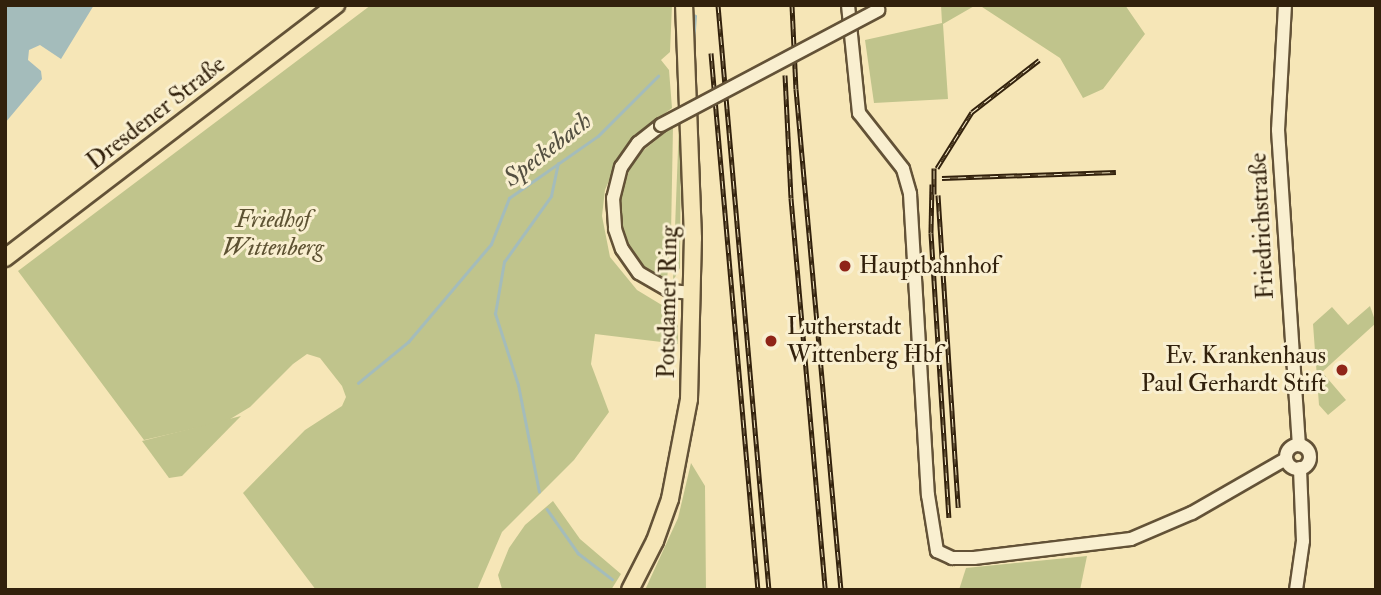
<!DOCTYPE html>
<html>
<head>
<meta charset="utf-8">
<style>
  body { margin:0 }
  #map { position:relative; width:1381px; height:595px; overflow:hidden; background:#f6e6b7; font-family:"IM FELL Double Pica",serif }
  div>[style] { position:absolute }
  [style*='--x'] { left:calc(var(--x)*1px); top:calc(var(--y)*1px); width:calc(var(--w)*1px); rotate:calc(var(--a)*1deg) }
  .green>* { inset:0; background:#c0c48c }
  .water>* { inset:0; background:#a4bcbb }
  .stream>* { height:2.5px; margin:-1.25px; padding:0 1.25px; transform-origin:1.25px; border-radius:1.25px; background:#a4bcbb }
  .roads { filter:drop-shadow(2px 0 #635237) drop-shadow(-2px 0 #635237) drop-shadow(0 2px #635237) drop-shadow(0 -2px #635237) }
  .minor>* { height:12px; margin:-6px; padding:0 6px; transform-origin:6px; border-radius:6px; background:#f9efd0 }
  .minor>.ring { margin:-6px; padding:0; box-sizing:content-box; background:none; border:12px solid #f9efd0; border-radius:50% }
  .major>* { height:16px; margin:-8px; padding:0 8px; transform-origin:8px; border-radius:8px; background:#f6e6b7 }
  .rail>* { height:5px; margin-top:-2.5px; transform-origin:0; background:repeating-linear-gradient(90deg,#f9efd0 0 8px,#32210c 0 16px); box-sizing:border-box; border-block:2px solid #32210c }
  .bridges { filter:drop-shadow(2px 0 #635237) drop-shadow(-2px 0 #635237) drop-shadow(0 2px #635237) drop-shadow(0 -2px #635237) }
  .minor-bridge>* { height:12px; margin:-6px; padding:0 6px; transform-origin:6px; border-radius:6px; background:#f9efd0 }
  .dots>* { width:19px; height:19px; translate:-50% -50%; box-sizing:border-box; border:4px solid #f9efd0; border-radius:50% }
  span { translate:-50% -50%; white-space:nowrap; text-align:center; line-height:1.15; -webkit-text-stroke:6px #f9efd0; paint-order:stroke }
  .street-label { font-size:24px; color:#32210c }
  .park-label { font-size:24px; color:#5d5232; font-style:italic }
  .poi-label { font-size:24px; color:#32210c }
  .left { translate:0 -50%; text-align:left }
  .right { translate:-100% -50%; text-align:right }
  .water-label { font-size:26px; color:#545041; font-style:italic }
  .frame { position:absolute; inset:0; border:7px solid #32210c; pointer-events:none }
</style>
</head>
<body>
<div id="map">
  <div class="green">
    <div style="clip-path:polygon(371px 5px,672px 5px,670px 52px,661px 60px,669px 70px,672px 108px,636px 135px,620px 155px,605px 190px,602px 216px,610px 257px,637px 290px,670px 310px,678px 326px,678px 344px,595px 334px,591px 364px,609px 412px,574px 460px,502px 532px,477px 590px,316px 590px,243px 493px,305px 430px,342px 406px,346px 397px,342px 386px,320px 358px,307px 354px,293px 364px,250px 407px,227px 421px,144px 440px,18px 271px)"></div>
    <div style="clip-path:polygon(941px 5px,976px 5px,943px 24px,948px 99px,874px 103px,865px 40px,942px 23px)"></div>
    <div style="clip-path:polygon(979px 5px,1125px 5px,1145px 34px,1103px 89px,1083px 98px,1060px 58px)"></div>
    <div style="clip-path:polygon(681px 121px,680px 268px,673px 281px,679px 123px)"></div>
    <div style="clip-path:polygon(673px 126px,671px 234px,667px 280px,646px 271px,628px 250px,618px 204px,633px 159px)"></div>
    <div style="clip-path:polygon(1370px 306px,1376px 323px,1322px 372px,1346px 400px,1328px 415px,1319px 405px,1313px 324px,1332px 307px,1348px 325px)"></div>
    <div style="clip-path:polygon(241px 416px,182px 476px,169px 478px,142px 441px)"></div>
    <div style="clip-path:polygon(691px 463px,705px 486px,706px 590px,645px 590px,678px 518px)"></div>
    <div style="clip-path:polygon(553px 501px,580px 539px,621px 574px,611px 590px,502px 589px,498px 575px,509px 548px,525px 525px)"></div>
    <div style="clip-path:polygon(1087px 556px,1080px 590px,959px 590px,966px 568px)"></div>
  </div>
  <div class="water">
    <div style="clip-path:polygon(5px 5px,94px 5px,61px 59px,40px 45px,29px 50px,28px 60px,41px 71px,42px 79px,5px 123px)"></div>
  </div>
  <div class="stream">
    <div style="--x:692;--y:56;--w:40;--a:-85.7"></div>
    <div style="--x:358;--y:383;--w:65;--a:-39.4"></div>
    <div style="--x:408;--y:342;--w:128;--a:-49.7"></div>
    <div style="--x:491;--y:244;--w:49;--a:-68.6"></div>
    <div style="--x:509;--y:198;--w:108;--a:-34.9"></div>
    <div style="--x:598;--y:136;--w:85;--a:-45"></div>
    <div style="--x:539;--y:492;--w:109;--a:-101.1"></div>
    <div style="--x:518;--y:385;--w:75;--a:-107.9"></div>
    <div style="--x:495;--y:314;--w:53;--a:-80.2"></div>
    <div style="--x:504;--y:262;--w:81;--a:-54.5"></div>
    <div style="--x:551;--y:196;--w:33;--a:-78"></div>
    <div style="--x:547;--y:509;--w:54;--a:54.8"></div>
    <div style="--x:578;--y:553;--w:43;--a:37.4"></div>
  </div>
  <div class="roads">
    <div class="minor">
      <div style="--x:848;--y:5;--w:109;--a:84.2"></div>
      <div style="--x:859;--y:113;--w:71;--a:51.8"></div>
      <div style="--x:903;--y:169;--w:26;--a:74"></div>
      <div style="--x:910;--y:194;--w:302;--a:86.6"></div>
      <div style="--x:928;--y:495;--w:57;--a:80.9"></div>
      <div style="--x:937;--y:551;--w:17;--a:25"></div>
      <div style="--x:952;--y:558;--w:22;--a:0"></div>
      <div style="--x:974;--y:558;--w:158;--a:-6.9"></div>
      <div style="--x:1131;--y:539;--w:66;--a:-23.1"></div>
      <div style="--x:1192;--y:513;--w:108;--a:-29.9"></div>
      <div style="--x:1285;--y:5;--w:125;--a:93.2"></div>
      <div style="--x:1278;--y:130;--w:316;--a:86.2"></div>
      <div style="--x:661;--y:125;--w:29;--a:142"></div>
      <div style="--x:638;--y:143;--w:29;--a:125"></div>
      <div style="--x:621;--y:167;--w:32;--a:104"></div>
      <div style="--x:613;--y:198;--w:31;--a:86"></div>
      <div style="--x:615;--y:229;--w:21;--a:71"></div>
      <div style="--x:622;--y:249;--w:29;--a:55"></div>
      <div style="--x:639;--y:273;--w:36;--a:30"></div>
      <div style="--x:670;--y:291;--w:23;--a:5"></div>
      <div class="ring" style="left:1286px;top:445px;width:12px;height:12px"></div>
      <div style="--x:1296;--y:590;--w:49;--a:-81.9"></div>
      <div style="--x:1303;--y:541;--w:73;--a:-92.4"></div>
    </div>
    <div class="major">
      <div style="--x:5;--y:258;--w:417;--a:-37.4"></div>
      <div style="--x:630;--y:590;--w:55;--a:-63"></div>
      <div style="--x:655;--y:541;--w:45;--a:-70.3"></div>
      <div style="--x:670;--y:499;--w:102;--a:-79.2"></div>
      <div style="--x:689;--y:399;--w:161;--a:-88.6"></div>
      <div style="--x:693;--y:238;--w:233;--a:-92.2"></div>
    </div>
  </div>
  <div class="rail">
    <div style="--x:718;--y:5;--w:587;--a:85.02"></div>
    <div style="--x:792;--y:5;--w:84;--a:87.3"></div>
    <div style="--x:796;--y:89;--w:503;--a:84.87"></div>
    <div style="--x:711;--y:53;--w:539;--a:85"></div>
    <div style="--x:785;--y:75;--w:123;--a:87.2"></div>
    <div style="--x:791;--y:198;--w:393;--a:85"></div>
    <div style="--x:937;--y:168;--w:66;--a:-58"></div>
    <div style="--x:972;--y:112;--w:85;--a:-37.8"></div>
    <div style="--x:942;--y:178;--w:174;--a:-2"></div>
    <div style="--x:932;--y:184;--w:49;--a:91.2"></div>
    <div style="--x:931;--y:233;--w:285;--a:86.4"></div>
    <div style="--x:934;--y:194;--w:26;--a:-90"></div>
    <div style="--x:938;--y:195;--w:313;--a:86.3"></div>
    <div style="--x:718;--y:589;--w:1;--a:90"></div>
  </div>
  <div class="bridges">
    <div class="minor-bridge">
      <div style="--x:661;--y:125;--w:246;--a:-27.9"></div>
    </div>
  </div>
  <div class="dots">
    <div style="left:845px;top:266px;background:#8f2418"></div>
    <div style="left:771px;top:341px;background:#8f2418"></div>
    <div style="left:1342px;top:370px;background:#8f2418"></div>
  </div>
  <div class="street-label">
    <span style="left:156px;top:113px;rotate:-38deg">Dresdener Straße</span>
    <span style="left:1262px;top:226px;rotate:-93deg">Friedrichstraße</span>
    <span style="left:668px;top:302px;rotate:-89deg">Potsdamer Ring</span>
  </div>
  <div class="park-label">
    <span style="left:273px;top:234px">Friedhof<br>Wittenberg</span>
  </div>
  <div class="poi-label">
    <span class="left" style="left:859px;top:266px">Hauptbahnhof</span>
    <span class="left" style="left:787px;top:341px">Lutherstadt<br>Wittenberg Hbf</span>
    <span class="right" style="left:1326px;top:370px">Ev. Krankenhaus<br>Paul Gerhardt Stift</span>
  </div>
  <div class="water-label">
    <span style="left:548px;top:150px;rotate:-38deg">Speckebach</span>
  </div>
  <div class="frame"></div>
</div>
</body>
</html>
